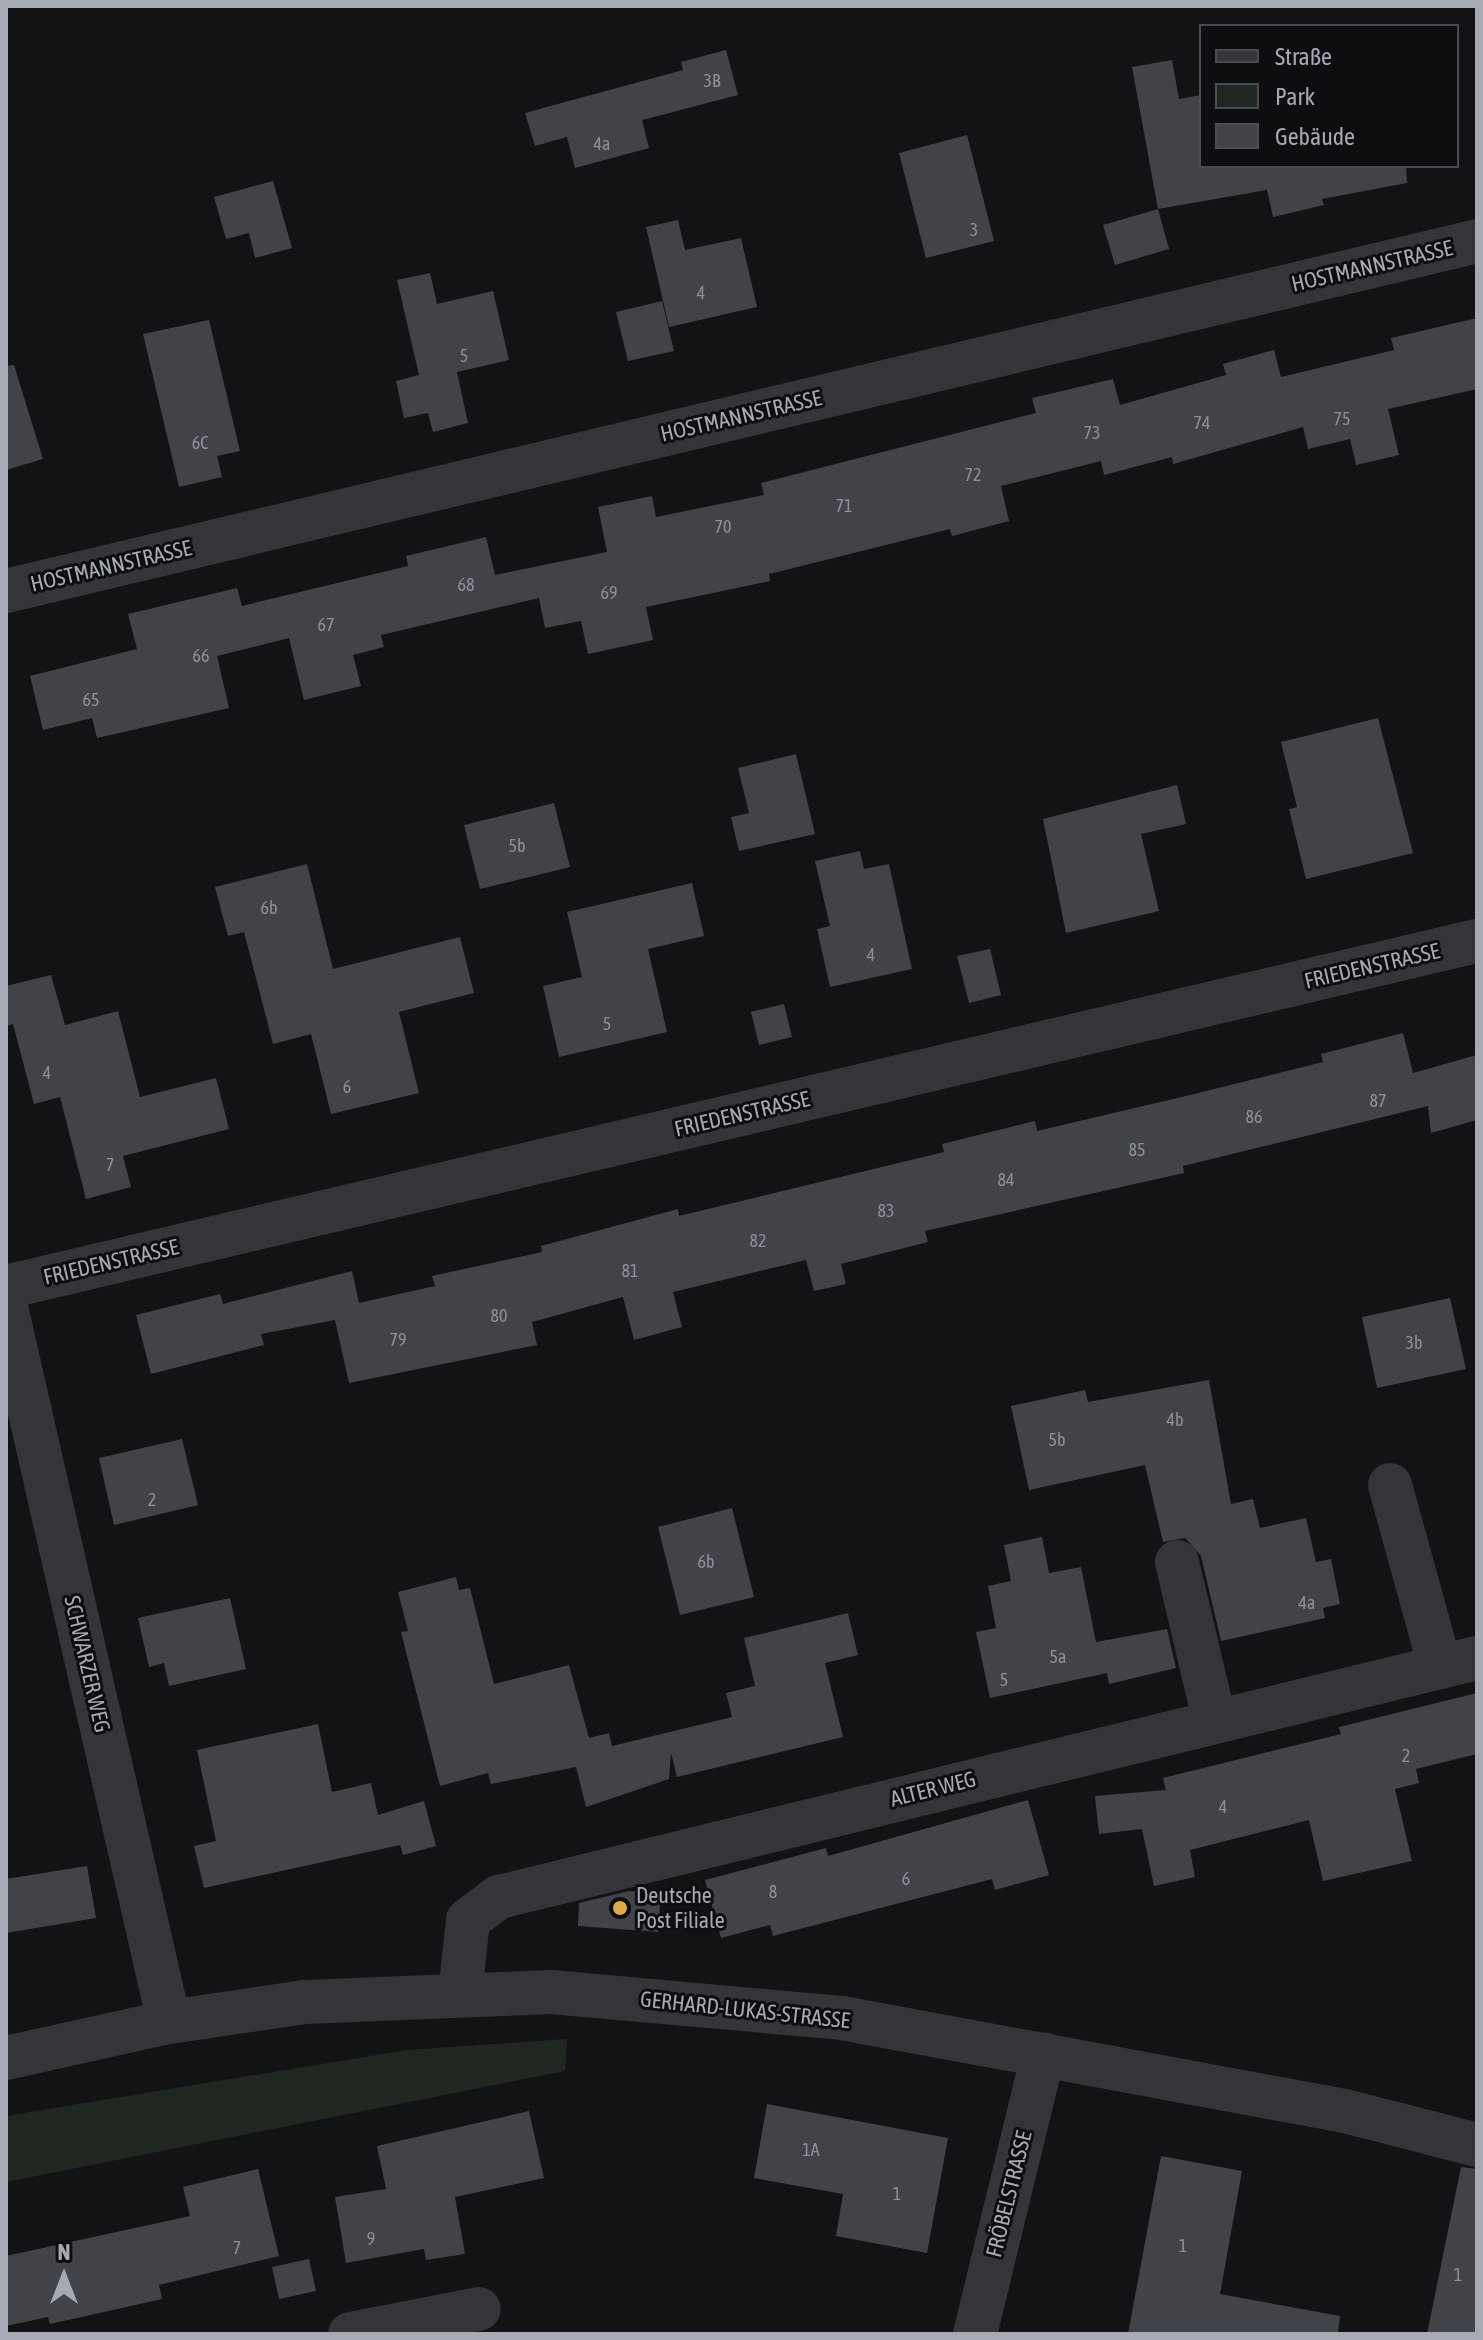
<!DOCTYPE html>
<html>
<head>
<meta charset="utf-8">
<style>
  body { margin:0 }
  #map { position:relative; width:1483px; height:2340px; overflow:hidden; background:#131315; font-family:"Asap Condensed",sans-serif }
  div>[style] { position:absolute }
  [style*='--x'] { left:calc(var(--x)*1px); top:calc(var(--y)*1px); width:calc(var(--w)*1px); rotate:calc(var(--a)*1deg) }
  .green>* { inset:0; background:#202721 }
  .building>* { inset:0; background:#424348 }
  .minor>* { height:44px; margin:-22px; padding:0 22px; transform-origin:22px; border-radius:22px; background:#353539 }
  .dots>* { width:22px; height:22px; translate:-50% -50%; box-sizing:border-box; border:4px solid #0e0e10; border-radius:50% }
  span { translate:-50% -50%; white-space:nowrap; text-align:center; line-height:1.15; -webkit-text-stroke:6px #0e0e10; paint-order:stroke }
  .number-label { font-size:18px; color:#8d9099 }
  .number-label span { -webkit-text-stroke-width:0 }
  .street-label { font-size:22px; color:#a6aab4 }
  .poi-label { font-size:22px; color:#a6aab4 }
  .left { translate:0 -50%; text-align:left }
  .frame { position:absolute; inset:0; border:8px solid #a6aab4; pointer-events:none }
  .legend { position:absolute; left:1199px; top:24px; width:260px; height:144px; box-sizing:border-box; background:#0e0e10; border:2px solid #4b4c52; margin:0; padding:10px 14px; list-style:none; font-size:24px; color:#a6aab4 }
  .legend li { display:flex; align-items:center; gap:16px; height:40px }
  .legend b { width:40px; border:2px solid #4b4c52 }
  .north { position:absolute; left:24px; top:2236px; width:80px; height:80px; -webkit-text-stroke:6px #0e0e10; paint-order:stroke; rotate:0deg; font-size:22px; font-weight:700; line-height:32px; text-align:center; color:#a6aab4 }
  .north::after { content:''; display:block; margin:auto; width:28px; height:36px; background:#a6aab4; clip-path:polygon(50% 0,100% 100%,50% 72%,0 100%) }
</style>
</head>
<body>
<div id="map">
  <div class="green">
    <div style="clip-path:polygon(567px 2039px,565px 2071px,6px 2182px,6px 2116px,407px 2050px)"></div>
  </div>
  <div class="building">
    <div style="clip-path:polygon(726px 50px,738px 95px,642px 120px,649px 148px,575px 168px,567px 137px,535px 146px,525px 113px,683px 70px,681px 62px)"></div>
    <div style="clip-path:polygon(1172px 60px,1179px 99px,1201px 95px,1201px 166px,1406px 166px,1407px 183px,1322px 199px,1324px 205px,1273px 217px,1267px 190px,1158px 209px,1132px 67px)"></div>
    <div style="clip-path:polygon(967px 135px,994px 241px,926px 258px,899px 153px)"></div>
    <div style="clip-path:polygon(273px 181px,292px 248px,255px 258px,249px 233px,226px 239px,214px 197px)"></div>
    <div style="clip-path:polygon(1158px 209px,1169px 249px,1115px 265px,1103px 225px)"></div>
    <div style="clip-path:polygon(678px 220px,685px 250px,741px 238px,757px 307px,669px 327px,646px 227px)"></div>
    <div style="clip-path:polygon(430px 273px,437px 304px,493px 291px,509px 360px,457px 372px,468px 423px,433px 432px,428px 413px,404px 418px,396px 381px,419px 375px,397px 280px)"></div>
    <div style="clip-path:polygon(662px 301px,674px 351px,628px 361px,616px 312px)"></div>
    <div style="clip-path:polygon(1477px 318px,1477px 389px,1388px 409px,1399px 455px,1356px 465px,1350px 439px,1308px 449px,1303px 427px,1173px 464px,1172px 457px,1104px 475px,1101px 461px,1001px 486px,1009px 521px,952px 536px,950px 529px,769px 574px,770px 581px,646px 607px,653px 640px,588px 654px,581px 621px,545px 628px,539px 598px,381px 635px,384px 647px,353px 655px,361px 686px,304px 700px,289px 638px,217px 656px,229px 708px,97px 738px,92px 718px,43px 730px,30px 676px,137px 649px,128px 614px,237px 588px,242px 606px,408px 566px,406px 556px,486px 537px,495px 575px,607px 552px,598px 507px,652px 496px,656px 517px,764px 495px,761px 483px,1036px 413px,1032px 398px,1113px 379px,1120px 405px,1226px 375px,1223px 364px,1274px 350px,1281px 377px,1394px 350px,1391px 338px)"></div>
    <div style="clip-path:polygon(209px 320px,240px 451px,217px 456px,222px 477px,179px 487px,143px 334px)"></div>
    <div style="clip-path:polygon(14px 365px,43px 459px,6px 470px,6px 366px)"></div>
    <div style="clip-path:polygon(1378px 718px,1413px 853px,1306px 879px,1289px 809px,1297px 807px,1281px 742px)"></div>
    <div style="clip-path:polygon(796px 754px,815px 834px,739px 851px,731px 817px,749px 813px,738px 768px)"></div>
    <div style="clip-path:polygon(1177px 785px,1186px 824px,1141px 834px,1159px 911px,1066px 933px,1043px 819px)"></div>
    <div style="clip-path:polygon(554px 803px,570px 867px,480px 889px,464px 825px)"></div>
    <div style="clip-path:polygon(860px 851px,864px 869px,889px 864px,912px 969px,830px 987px,817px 929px,830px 926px,815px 861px)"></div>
    <div style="clip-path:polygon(307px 864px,333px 969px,460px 937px,474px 993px,399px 1012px,419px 1093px,331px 1114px,311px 1034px,273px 1044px,244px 932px,228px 936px,215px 887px)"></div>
    <div style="clip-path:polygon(692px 883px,704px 936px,648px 949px,667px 1032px,559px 1057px,543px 986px,582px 977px,567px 912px)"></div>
    <div style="clip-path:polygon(990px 949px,1001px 995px,969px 1003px,957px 956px)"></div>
    <div style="clip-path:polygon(51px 975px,65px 1025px,118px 1011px,140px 1097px,216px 1078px,229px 1129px,123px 1156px,131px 1187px,86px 1199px,60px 1097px,34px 1104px,13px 1024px,6px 1026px,6px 986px)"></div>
    <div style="clip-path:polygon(784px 1004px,792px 1037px,759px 1045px,751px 1012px)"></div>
    <div style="clip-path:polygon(1403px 1033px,1413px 1073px,1477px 1055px,1477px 1120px,1431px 1133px,1428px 1106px,1183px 1166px,1184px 1173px,925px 1231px,928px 1242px,841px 1264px,846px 1284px,814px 1291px,806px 1260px,673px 1292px,682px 1327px,634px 1340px,623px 1297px,532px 1322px,537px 1345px,349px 1383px,335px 1320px,261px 1334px,264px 1345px,151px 1374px,136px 1315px,220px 1294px,223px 1304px,352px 1271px,359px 1303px,435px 1286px,432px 1276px,542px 1252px,541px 1246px,678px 1209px,679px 1216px,944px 1152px,942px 1144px,1035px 1121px,1037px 1131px,1190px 1095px,1323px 1062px,1321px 1054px)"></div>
    <div style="clip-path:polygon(1450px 1298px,1466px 1369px,1377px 1388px,1362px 1317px)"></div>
    <div style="clip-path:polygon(1209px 1380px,1231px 1504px,1253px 1499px,1260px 1528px,1306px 1518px,1316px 1562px,1331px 1559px,1340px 1604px,1323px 1608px,1325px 1618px,1221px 1641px,1201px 1556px,1185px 1538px,1163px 1542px,1145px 1465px,1029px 1490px,1011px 1406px,1085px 1390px,1088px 1402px)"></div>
    <div style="clip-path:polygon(182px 1439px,198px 1505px,114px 1525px,99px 1458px)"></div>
    <div style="clip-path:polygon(732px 1508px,754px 1597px,680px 1615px,658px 1527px)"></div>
    <div style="clip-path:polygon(1042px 1537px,1049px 1573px,1081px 1567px,1096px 1642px,1167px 1629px,1176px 1668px,1109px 1684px,1107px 1673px,990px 1698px,976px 1632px,996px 1628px,988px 1586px,1011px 1581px,1004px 1545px)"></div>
    <div style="clip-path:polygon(456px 1577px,459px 1590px,470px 1588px,494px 1684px,569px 1665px,589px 1738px,609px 1733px,612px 1746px,732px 1717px,726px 1693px,755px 1686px,744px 1638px,848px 1613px,858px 1655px,825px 1663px,843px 1737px,677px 1777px,671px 1753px,669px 1779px,586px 1807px,576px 1767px,491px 1784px,488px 1773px,440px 1786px,401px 1632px,408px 1631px,398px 1592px)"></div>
    <div style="clip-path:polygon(230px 1598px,246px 1669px,169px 1686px,164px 1663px,149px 1667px,138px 1618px)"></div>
    <div style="clip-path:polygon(1477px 1693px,1477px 1754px,1416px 1769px,1419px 1783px,1395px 1789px,1412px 1861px,1323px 1881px,1309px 1820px,1190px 1850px,1195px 1877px,1154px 1886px,1142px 1829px,1099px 1834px,1095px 1796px,1166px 1790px,1163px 1778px,1341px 1734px,1339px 1727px)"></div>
    <div style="clip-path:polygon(318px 1724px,332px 1792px,371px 1783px,378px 1815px,424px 1801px,436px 1846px,403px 1855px,400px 1845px,204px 1888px,194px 1846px,216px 1841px,197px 1750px)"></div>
    <div style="clip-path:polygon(1028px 1800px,1049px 1875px,995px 1890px,992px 1879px,773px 1936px,770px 1925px,721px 1938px,705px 1880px,826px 1848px,828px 1856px)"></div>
    <div style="clip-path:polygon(87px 1866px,96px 1918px,6px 1933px,6px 1879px)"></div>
    <div style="clip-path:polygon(629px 1891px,661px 1893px,658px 1932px,578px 1926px,579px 1903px)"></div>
    <div style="clip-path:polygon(767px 2104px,948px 2138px,927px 2253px,836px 2236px,843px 2194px,754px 2178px)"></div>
    <div style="clip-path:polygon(529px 2111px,544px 2178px,455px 2197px,465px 2254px,426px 2260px,424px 2249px,346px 2263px,335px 2197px,386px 2189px,377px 2146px)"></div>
    <div style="clip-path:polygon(1161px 2156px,1242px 2171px,1220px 2294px,1340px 2316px,1338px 2334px,1128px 2334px)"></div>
    <div style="clip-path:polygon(1461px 2167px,1477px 2169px,1477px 2334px,1427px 2334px)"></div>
    <div style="clip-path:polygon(258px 2169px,279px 2256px,159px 2285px,162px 2299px,50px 2324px,48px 2317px,6px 2326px,6px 2256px,190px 2216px,183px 2187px)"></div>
    <div style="clip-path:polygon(309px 2259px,316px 2291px,279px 2299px,272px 2267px)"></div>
  </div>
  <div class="minor">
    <div style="--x:6;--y:591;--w:1512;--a:-13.38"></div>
    <div style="--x:6;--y:1287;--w:1511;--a:-13.24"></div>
    <div style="--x:6;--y:1307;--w:733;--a:77.16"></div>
    <div style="--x:1390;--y:1485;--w:189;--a:74.6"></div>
    <div style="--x:1177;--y:1562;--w:161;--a:76.7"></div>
    <div style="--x:460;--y:1994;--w:74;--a:-83.8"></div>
    <div style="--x:468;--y:1920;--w:39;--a:-37"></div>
    <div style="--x:499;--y:1897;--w:1007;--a:-13.73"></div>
    <div style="--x:6;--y:2058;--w:167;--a:-12.5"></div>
    <div style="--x:169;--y:2022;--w:136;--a:-8.4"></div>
    <div style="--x:304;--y:2002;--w:247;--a:-2.3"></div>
    <div style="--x:551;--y:1992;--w:292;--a:5.1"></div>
    <div style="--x:842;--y:2018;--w:512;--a:10.48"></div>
    <div style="--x:1345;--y:2111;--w:136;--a:14.4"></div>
    <div style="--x:350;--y:2334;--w:131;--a:-11"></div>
    <div style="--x:975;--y:2334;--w:288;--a:-76.3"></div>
  </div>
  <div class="dots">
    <div style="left:620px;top:1908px;background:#deac42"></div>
  </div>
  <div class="number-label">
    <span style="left:712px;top:81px">3B</span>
    <span style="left:602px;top:144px">4a</span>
    <span style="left:974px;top:230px">3</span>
    <span style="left:701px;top:293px">4</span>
    <span style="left:464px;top:356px">5</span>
    <span style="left:1342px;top:419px">75</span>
    <span style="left:1202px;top:423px">74</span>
    <span style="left:1092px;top:433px">73</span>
    <span style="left:200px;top:443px">6C</span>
    <span style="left:973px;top:475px">72</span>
    <span style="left:844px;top:506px">71</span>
    <span style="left:723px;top:527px">70</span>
    <span style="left:466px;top:585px">68</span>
    <span style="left:609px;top:593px">69</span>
    <span style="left:326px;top:625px">67</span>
    <span style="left:201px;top:656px">66</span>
    <span style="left:91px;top:700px">65</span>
    <span style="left:517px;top:846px">5b</span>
    <span style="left:269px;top:908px">6b</span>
    <span style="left:871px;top:955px">4</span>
    <span style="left:607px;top:1024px">5</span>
    <span style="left:47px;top:1073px">4</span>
    <span style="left:347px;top:1087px">6</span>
    <span style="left:1378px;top:1101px">87</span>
    <span style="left:1254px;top:1117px">86</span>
    <span style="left:1137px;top:1150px">85</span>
    <span style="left:110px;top:1165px">7</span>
    <span style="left:1006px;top:1180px">84</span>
    <span style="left:886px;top:1211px">83</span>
    <span style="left:758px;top:1241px">82</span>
    <span style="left:630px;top:1271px">81</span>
    <span style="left:499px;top:1316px">80</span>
    <span style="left:398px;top:1340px">79</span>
    <span style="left:1414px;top:1343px">3b</span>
    <span style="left:1175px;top:1420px">4b</span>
    <span style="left:1057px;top:1440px">5b</span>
    <span style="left:152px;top:1500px">2</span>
    <span style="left:706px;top:1562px">6b</span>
    <span style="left:1307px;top:1603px">4a</span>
    <span style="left:1058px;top:1657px">5a</span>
    <span style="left:1004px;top:1680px">5</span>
    <span style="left:1406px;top:1756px">2</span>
    <span style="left:1223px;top:1807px">4</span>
    <span style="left:906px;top:1879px">6</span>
    <span style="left:773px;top:1892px">8</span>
    <span style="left:811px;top:2150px">1A</span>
    <span style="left:897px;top:2194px">1</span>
    <span style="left:371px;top:2239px">9</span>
    <span style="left:1183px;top:2246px">1</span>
    <span style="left:237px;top:2248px">7</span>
    <span style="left:1458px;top:2275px">1</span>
  </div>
  <div class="street-label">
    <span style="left:1372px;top:266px;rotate:-13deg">HOSTMANNSTRASSE</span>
    <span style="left:741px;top:416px;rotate:-13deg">HOSTMANNSTRASSE</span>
    <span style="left:111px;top:566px;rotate:-13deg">HOSTMANNSTRASSE</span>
    <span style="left:1372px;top:966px;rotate:-13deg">FRIEDENSTRASSE</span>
    <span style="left:742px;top:1114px;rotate:-13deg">FRIEDENSTRASSE</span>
    <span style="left:111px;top:1262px;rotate:-13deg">FRIEDENSTRASSE</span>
    <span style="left:87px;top:1664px;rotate:77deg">SCHWARZER WEG</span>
    <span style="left:933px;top:1789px;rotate:-14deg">ALTER WEG</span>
    <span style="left:745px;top:2010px;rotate:6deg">GERHARD-LUKAS-STRASSE</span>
    <span style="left:1009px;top:2194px;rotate:-76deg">FRÖBELSTRASSE</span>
  </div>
  <div class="poi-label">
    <span class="left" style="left:636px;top:1908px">Deutsche<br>Post Filiale</span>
  </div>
  <div class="frame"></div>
  <ul class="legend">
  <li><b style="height:10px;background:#353539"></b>Straße</li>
  <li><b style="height:22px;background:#202721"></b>Park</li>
  <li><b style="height:22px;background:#424348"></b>Gebäude</li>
  </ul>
  <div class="north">N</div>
</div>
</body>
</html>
